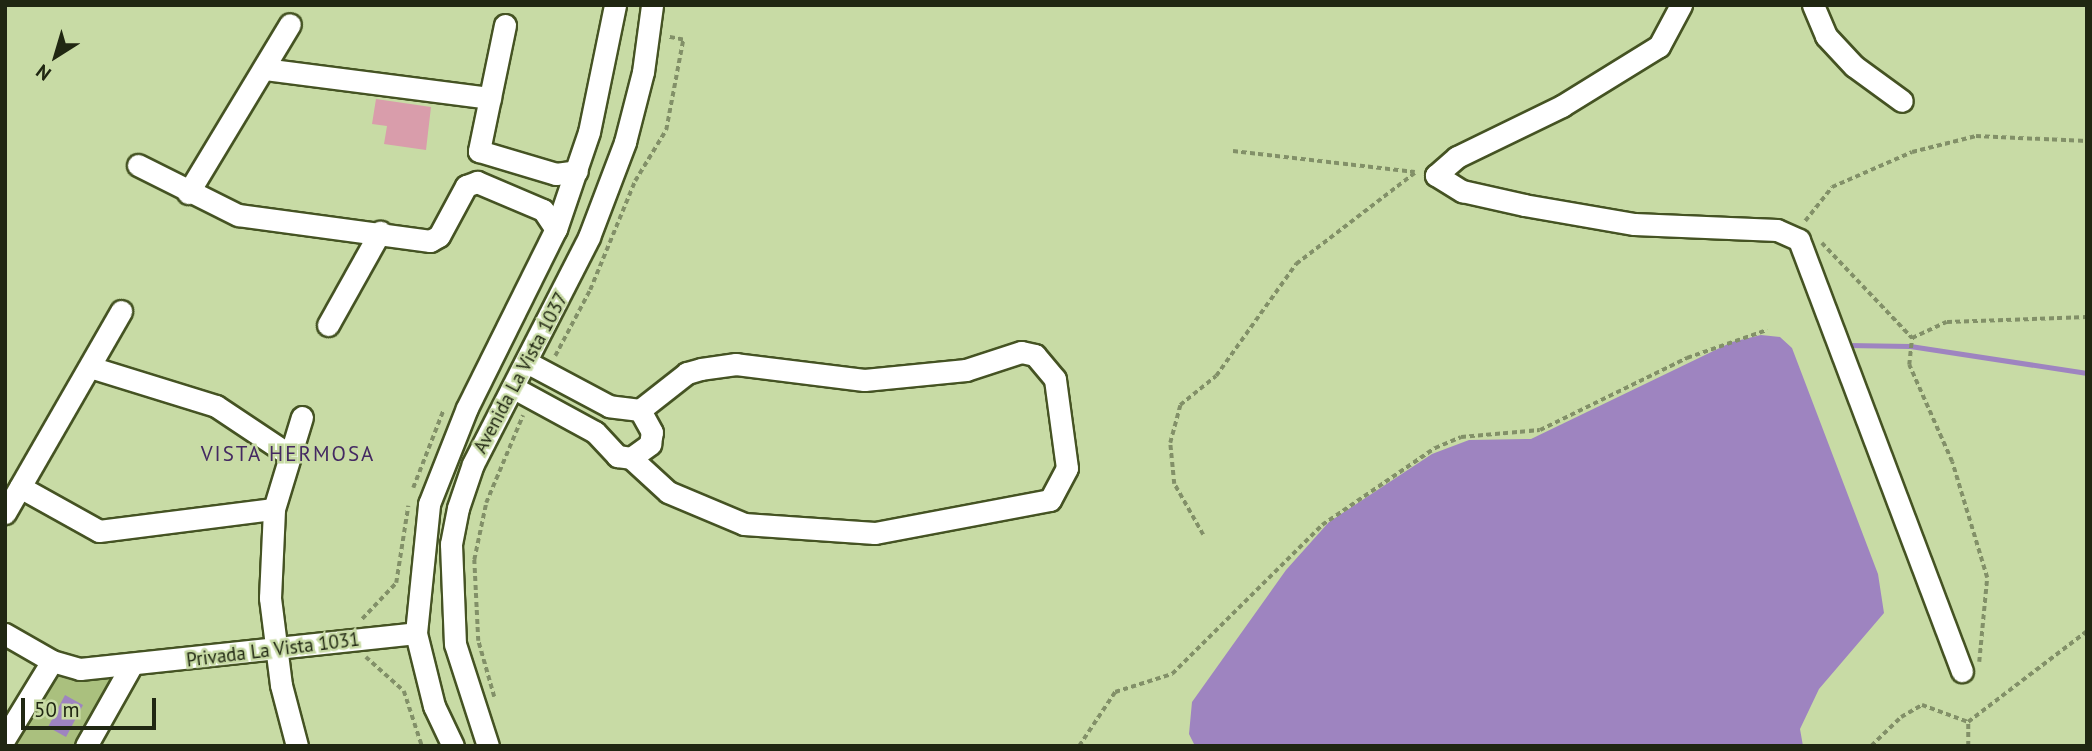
<!DOCTYPE html>
<html>
<head>
<meta charset="utf-8">
<style>
  body { margin:0 }
  #map { position:relative; width:2092px; height:751px; overflow:hidden; background:#c8dba5; font-family:"PT Sans",sans-serif }
  div>[style] { position:absolute }
  [style*='--x'] { left:calc(var(--x)*1px); top:calc(var(--y)*1px); width:calc(var(--w)*1px); rotate:calc(var(--a)*1deg) }
  .green>* { inset:0; background:#aac07e }
  .water>* { inset:0; background:#9e84c0 }
  .stream>* { height:5px; margin:-2.5px; padding:0 2.5px; transform-origin:2.5px; border-radius:2.5px; background:#9e84c0 }
  .building>* { inset:0; background:#d99dab }
  .path>* { height:3.5px; margin-top:-1.75px; transform-origin:0; background:repeating-linear-gradient(90deg,#829068 0 5px,transparent 0 8.5px) }
  .roads { filter:drop-shadow(2px 0 #455323) drop-shadow(-2px 0 #455323) drop-shadow(0 2px #455323) drop-shadow(0 -2px #455323) }
  .minor>* { height:21px; margin:-10.5px; padding:0 10.5px; transform-origin:10.5px; border-radius:10.5px; background:#fff }
  span { translate:-50% -50%; white-space:nowrap; text-align:center; line-height:1.15; -webkit-text-stroke:5px #c8dba5; paint-order:stroke }
  .street-label { font-size:19px; color:#202712 }
  .neighbourhood-label { font-size:21px; color:#442962; letter-spacing:2px }
  .frame { position:absolute; inset:0; border:7px solid #202712; pointer-events:none }
  .north { position:absolute; left:21px; top:21px; width:70px; height:70px; -webkit-text-stroke:5px #c8dba5; paint-order:stroke; rotate:217deg; font-size:19px; font-weight:700; line-height:28px; text-align:center; color:#202712 }
  .north::after { content:''; display:block; margin:auto; width:24px; height:32px; background:#202712; clip-path:polygon(50% 0,100% 100%,50% 72%,0 100%) }
  .scale { position:absolute; left:21px; top:698px; width:135px; height:32px; box-sizing:border-box; border:4px solid #202712; border-top:0; padding-left:9px; font-size:21px; line-height:24px; white-space:nowrap; color:#202712; -webkit-text-stroke:5px #c8dba5; paint-order:stroke }
</style>
</head>
<body>
<div id="map">
  <div class="green">
    <div style="clip-path:polygon(52px 661px,130px 668px,86px 746px,5px 746px)"></div>
  </div>
  <div class="water">
    <div style="clip-path:polygon(1761px 335px,1780px 337px,1792px 348px,1878px 574px,1884px 613px,1819px 689px,1800px 729px,1803px 746px,1195px 746px,1189px 734px,1192px 702px,1286px 570px,1329px 522px,1432px 454px,1469px 440px,1531px 439px,1732px 342px)"></div>
    <div style="clip-path:polygon(65px 695px,83px 705px,66px 737px,48px 727px)"></div>
  </div>
  <div class="stream">
    <div style="--x:1847;--y:345;--w:63;--a:0.9"></div>
    <div style="--x:1910;--y:346;--w:179;--a:8.7"></div>
  </div>
  <div class="building">
    <div style="clip-path:polygon(376px 99px,431px 107px,426px 150px,384px 144px,387px 126px,372px 124px)"></div>
  </div>
  <div class="path">
    <div style="--x:1233;--y:151;--w:183;--a:6.6"></div>
    <div style="--x:1805;--y:221;--w:43;--a:-51.5"></div>
    <div style="--x:1832;--y:187;--w:87;--a:-23.6"></div>
    <div style="--x:1912;--y:152;--w:66;--a:-14"></div>
    <div style="--x:1976;--y:136;--w:111;--a:2.6"></div>
    <div style="--x:1822;--y:243;--w:131;--a:46.5"></div>
    <div style="--x:555;--y:356;--w:75;--a:-62.1"></div>
    <div style="--x:590;--y:290;--w:118;--a:-67.6"></div>
    <div style="--x:635;--y:181;--w:60;--a:-58.7"></div>
    <div style="--x:666;--y:130;--w:92;--a:-79.3"></div>
    <div style="--x:683;--y:40;--w:15;--a:-169"></div>
    <div style="--x:413;--y:488;--w:83;--a:-68.7"></div>
    <div style="--x:1203;--y:535;--w:59;--a:-119.6"></div>
    <div style="--x:1174;--y:484;--w:41;--a:-95.6"></div>
    <div style="--x:1170;--y:443;--w:39;--a:-75"></div>
    <div style="--x:1180;--y:405;--w:46;--a:-38.9"></div>
    <div style="--x:1216;--y:376;--w:138;--a:-54.5"></div>
    <div style="--x:1296;--y:264;--w:151;--a:-37.5"></div>
    <div style="--x:362;--y:619;--w:50;--a:-46.6"></div>
    <div style="--x:396;--y:583;--w:78;--a:-81.1"></div>
    <div style="--x:366;--y:657;--w:51;--a:41.8"></div>
    <div style="--x:404;--y:691;--w:58;--a:71.9"></div>
    <div style="--x:1979;--y:662;--w:84;--a:-84.6"></div>
    <div style="--x:1987;--y:578;--w:121;--a:-106.8"></div>
    <div style="--x:1952;--y:462;--w:106;--a:-113.9"></div>
    <div style="--x:1909;--y:365;--w:27;--a:-84"></div>
    <div style="--x:1912;--y:338;--w:38;--a:-25"></div>
    <div style="--x:1947;--y:322;--w:140;--a:-2"></div>
    <div style="--x:494;--y:697;--w:58;--a:-105.9"></div>
    <div style="--x:478;--y:641;--w:81;--a:-92.8"></div>
    <div style="--x:474;--y:560;--w:58;--a:-78.1"></div>
    <div style="--x:486;--y:503;--w:95;--a:-67.2"></div>
    <div style="--x:1079;--y:746;--w:65;--a:-56.3"></div>
    <div style="--x:1115;--y:692;--w:60;--a:-17.5"></div>
    <div style="--x:1172;--y:674;--w:211;--a:-44.8"></div>
    <div style="--x:1322;--y:525;--w:137;--a:-34.3"></div>
    <div style="--x:1435;--y:448;--w:28;--a:-23"></div>
    <div style="--x:1461;--y:437;--w:79;--a:-5.1"></div>
    <div style="--x:1540;--y:430;--w:164;--a:-26.1"></div>
    <div style="--x:1687;--y:358;--w:85;--a:-19.3"></div>
    <div style="--x:1871;--y:746;--w:42;--a:-44"></div>
    <div style="--x:1901;--y:717;--w:24;--a:-30"></div>
    <div style="--x:1922;--y:705;--w:49;--a:20.3"></div>
    <div style="--x:1968;--y:746;--w:24;--a:-90"></div>
    <div style="--x:1968;--y:722;--w:150;--a:-37.4"></div>
  </div>
  <div class="roads">
    <div class="minor">
      <div style="--x:1681;--y:5;--w:47;--a:118.2"></div>
      <div style="--x:1659;--y:46;--w:114;--a:148.3"></div>
      <div style="--x:1562;--y:106;--w:117;--a:154.1"></div>
      <div style="--x:1457;--y:157;--w:28;--a:139"></div>
      <div style="--x:1436;--y:175;--w:31;--a:32"></div>
      <div style="--x:1462;--y:191;--w:64;--a:12.7"></div>
      <div style="--x:1524;--y:205;--w:112;--a:9.8"></div>
      <div style="--x:1634;--y:224;--w:143;--a:2.4"></div>
      <div style="--x:1777;--y:230;--w:24;--a:24"></div>
      <div style="--x:1799;--y:240;--w:461;--a:69.3"></div>
      <div style="--x:1813;--y:5;--w:34;--a:67"></div>
      <div style="--x:1826;--y:36;--w:41;--a:47"></div>
      <div style="--x:1854;--y:66;--w:59;--a:36.1"></div>
      <div style="--x:505;--y:25;--w:129;--a:101.7"></div>
      <div style="--x:479;--y:151;--w:80;--a:16.6"></div>
      <div style="--x:556;--y:174;--w:21;--a:-8"></div>
      <div style="--x:264;--y:69;--w:228;--a:7.3"></div>
      <div style="--x:138;--y:165;--w:112;--a:26.6"></div>
      <div style="--x:238;--y:215;--w:194;--a:7.7"></div>
      <div style="--x:430;--y:241;--w:10;--a:-29"></div>
      <div style="--x:439;--y:236;--w:57;--a:-61.6"></div>
      <div style="--x:466;--y:186;--w:12;--a:-20"></div>
      <div style="--x:477;--y:182;--w:72;--a:23"></div>
      <div style="--x:543;--y:210;--w:23;--a:56"></div>
      <div style="--x:188;--y:193;--w:197;--a:-58.9"></div>
      <div style="--x:328;--y:325;--w:107;--a:-60.8"></div>
      <div style="--x:90;--y:367;--w:132;--a:17.2"></div>
      <div style="--x:216;--y:406;--w:87;--a:33.7"></div>
      <div style="--x:514;--y:388;--w:92;--a:28.5"></div>
      <div style="--x:595;--y:432;--w:33;--a:47"></div>
      <div style="--x:617;--y:456;--w:14;--a:8"></div>
      <div style="--x:631;--y:458;--w:24;--a:-36"></div>
      <div style="--x:650;--y:444;--w:12;--a:-81"></div>
      <div style="--x:652;--y:432;--w:25;--a:-119"></div>
      <div style="--x:640;--y:410;--w:31;--a:-173"></div>
      <div style="--x:609;--y:406;--w:92;--a:-152"></div>
      <div style="--x:631;--y:458;--w:50;--a:42.6"></div>
      <div style="--x:668;--y:492;--w:82;--a:22.8"></div>
      <div style="--x:744;--y:524;--w:131;--a:3.9"></div>
      <div style="--x:875;--y:533;--w:178;--a:-10.7"></div>
      <div style="--x:1050;--y:500;--w:36;--a:-62"></div>
      <div style="--x:1067;--y:468;--w:90;--a:-97.7"></div>
      <div style="--x:1055;--y:379;--w:31;--a:-130"></div>
      <div style="--x:1035;--y:355;--w:14;--a:-168"></div>
      <div style="--x:1021;--y:352;--w:58;--a:161.9"></div>
      <div style="--x:966;--y:370;--w:102;--a:174.4"></div>
      <div style="--x:864;--y:380;--w:129;--a:-172.9"></div>
      <div style="--x:736;--y:364;--w:35;--a:172"></div>
      <div style="--x:701;--y:369;--w:15;--a:164"></div>
      <div style="--x:687;--y:373;--w:60;--a:141.8"></div>
      <div style="--x:20;--y:487;--w:90;--a:29.1"></div>
      <div style="--x:99;--y:531;--w:176;--a:-7.2"></div>
      <div style="--x:5;--y:513;--w:233;--a:-60.1"></div>
      <div style="--x:5;--y:634;--w:54;--a:29.9"></div>
      <div style="--x:52;--y:661;--w:29;--a:16"></div>
      <div style="--x:80;--y:669;--w:338;--a:-6.1"></div>
      <div style="--x:5;--y:738;--w:90;--a:-58.6"></div>
      <div style="--x:86;--y:746;--w:90;--a:-60.6"></div>
      <div style="--x:297;--y:746;--w:63;--a:-104.7"></div>
      <div style="--x:281;--y:685;--w:88;--a:-97.2"></div>
      <div style="--x:270;--y:598;--w:89;--a:-87.4"></div>
      <div style="--x:274;--y:509;--w:96;--a:-73.1"></div>
      <div style="--x:453;--y:746;--w:44;--a:-115.4"></div>
      <div style="--x:434;--y:706;--w:75;--a:-103.9"></div>
      <div style="--x:416;--y:633;--w:130;--a:-84.2"></div>
      <div style="--x:429;--y:504;--w:103;--a:-68.4"></div>
      <div style="--x:467;--y:408;--w:200;--a:-63.6"></div>
      <div style="--x:556;--y:229;--w:102;--a:-71.2"></div>
      <div style="--x:589;--y:132;--w:130;--a:-78.4"></div>
      <div style="--x:488;--y:746;--w:107;--a:-107.9"></div>
      <div style="--x:455;--y:644;--w:100;--a:-92.3"></div>
      <div style="--x:451;--y:544;--w:37;--a:-79"></div>
      <div style="--x:458;--y:508;--w:46;--a:-71.2"></div>
      <div style="--x:473;--y:464;--w:255;--a:-62.9"></div>
      <div style="--x:589;--y:237;--w:102;--a:-69.2"></div>
      <div style="--x:625;--y:142;--w:72;--a:-75.6"></div>
      <div style="--x:643;--y:72;--w:68;--a:-82.3"></div>
    </div>
  </div>
  <div class="street-label">
    <span style="left:521px;top:373px;rotate:-62deg">Avenida La Vista 1037</span>
    <span style="left:273px;top:650px;rotate:-7deg">Privada La Vista 1031</span>
  </div>
  <div class="neighbourhood-label">
    <span style="left:288px;top:454px">VISTA HERMOSA</span>
  </div>
  <div class="frame"></div>
  <div class="north">N</div>
  <div class="scale">50 m</div>
</div>
</body>
</html>
